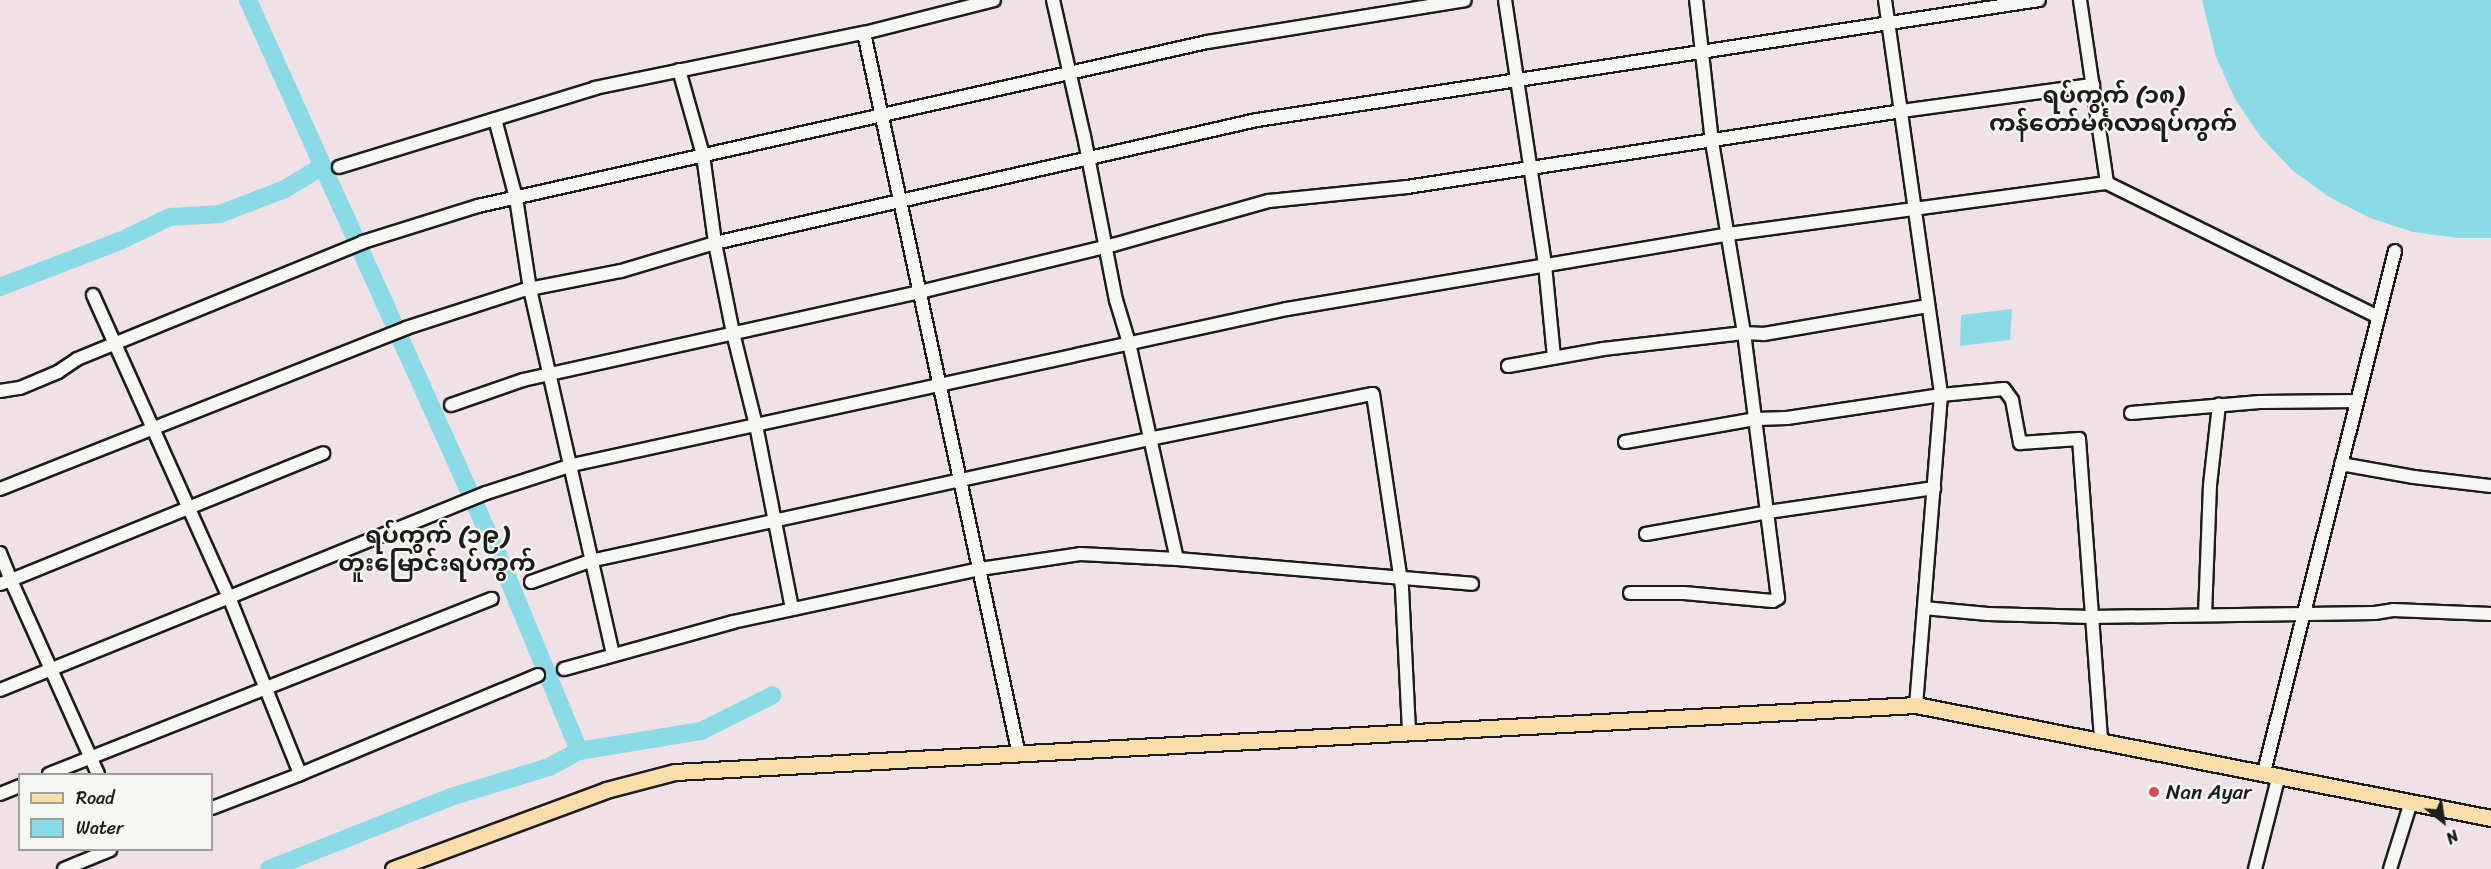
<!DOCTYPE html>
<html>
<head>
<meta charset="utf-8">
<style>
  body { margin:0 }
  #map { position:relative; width:2491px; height:869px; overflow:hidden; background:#f0e1e7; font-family:Sriracha,"Noto Sans Myanmar",sans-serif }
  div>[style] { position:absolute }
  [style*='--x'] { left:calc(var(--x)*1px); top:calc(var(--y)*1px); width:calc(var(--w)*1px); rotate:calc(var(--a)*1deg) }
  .water>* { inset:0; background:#8bdbe7 }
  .river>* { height:18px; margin:-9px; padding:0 9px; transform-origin:9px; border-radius:9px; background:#8bdbe7 }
  .roads { filter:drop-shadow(2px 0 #1c1c1c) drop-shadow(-2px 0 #1c1c1c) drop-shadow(0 2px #1c1c1c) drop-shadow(0 -2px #1c1c1c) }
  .minor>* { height:12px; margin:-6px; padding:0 6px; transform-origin:6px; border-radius:6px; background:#f6f6f2 }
  .major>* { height:15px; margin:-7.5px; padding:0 7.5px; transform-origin:7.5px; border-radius:7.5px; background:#f9deab }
  .dots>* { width:16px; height:16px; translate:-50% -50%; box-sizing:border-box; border:3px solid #f6f6f2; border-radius:50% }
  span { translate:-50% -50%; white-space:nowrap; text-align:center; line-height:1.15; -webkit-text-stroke:4.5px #f6f6f2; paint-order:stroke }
  .poi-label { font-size:21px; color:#1c1c1c }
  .left { translate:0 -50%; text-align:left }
  .quarter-label { font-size:24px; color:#1c1c1c; font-weight:700 }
  .legend { position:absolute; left:18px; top:773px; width:195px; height:78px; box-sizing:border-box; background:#f6f6f2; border:2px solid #9f9f9c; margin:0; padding:8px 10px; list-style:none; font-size:18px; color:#1c1c1c }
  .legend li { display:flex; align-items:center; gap:12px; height:30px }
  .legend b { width:30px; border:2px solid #9f9f9c }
  .north { position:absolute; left:2413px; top:791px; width:60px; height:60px; -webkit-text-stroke:4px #f6f6f2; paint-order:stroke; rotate:150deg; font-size:16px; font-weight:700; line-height:24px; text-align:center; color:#1c1c1c }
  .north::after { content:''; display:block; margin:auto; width:21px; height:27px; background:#1c1c1c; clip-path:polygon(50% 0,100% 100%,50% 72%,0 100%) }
</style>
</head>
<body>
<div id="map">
  <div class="water">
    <div style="clip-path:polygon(2202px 0,2491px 0,2491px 238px,2459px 238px,2413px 232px,2370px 218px,2329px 197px,2292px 170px,2260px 136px,2235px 99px,2216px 57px)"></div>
    <div style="clip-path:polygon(2012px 309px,2010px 340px,1960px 346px,1961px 315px)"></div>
  </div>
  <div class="river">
    <div style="--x:248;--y:0;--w:619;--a:65.76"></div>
    <div style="--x:502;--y:564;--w:202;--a:67.6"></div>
    <div style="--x:0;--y:287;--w:129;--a:-21"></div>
    <div style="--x:120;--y:241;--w:55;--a:-25.6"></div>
    <div style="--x:170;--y:217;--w:50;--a:-3.4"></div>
    <div style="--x:220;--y:214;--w:70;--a:-21"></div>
    <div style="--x:285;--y:189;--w:44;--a:-31.2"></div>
    <div style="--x:269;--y:869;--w:196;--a:-21.6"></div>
    <div style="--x:451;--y:797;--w:102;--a:-17"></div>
    <div style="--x:549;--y:767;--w:34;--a:-28"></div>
    <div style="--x:579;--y:751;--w:124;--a:-9.3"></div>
    <div style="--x:701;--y:731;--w:80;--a:-26.6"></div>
  </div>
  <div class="roads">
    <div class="minor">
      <div style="--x:1053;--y:0;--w:139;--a:77.2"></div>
      <div style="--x:1084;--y:136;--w:167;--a:79"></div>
      <div style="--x:1116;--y:300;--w:45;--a:73.2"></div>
      <div style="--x:1129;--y:343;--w:221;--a:77.5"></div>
      <div style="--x:1505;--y:0;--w:268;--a:81.4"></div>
      <div style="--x:1545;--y:265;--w:92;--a:84.4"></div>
      <div style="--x:1885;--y:0;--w:399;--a:81.9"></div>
      <div style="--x:1941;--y:395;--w:311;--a:94.6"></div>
      <div style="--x:2080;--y:0;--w:185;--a:81.6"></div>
      <div style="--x:864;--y:33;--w:738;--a:77.88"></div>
      <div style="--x:679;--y:70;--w:88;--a:74.2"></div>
      <div style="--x:703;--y:155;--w:89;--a:82.2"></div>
      <div style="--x:715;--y:243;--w:92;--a:78.7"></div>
      <div style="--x:733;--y:333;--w:95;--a:76"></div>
      <div style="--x:756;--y:425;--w:187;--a:78.9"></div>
      <div style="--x:495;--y:119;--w:82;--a:75.1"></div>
      <div style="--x:516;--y:198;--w:92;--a:81.3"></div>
      <div style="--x:530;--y:289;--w:374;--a:77.2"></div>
      <div style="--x:339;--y:167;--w:268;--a:-17.1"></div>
      <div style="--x:595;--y:88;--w:275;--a:-11.6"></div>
      <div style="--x:864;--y:33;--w:134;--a:-14.2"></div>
      <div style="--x:93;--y:295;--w:331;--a:65.8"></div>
      <div style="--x:229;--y:597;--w:191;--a:68.1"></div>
      <div style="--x:1508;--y:366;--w:97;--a:-10.1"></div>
      <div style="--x:1603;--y:349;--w:142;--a:-6.5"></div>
      <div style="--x:1744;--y:333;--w:20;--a:3"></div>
      <div style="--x:1764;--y:334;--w:166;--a:-9.7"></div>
      <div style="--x:0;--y:391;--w:20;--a:-9"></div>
      <div style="--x:20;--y:388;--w:41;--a:-22.8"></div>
      <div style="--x:58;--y:372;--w:23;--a:-34"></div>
      <div style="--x:77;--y:359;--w:309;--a:-22.2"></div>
      <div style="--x:363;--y:242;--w:121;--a:-17.4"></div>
      <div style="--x:478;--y:206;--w:747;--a:-12.68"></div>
      <div style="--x:1207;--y:42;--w:261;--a:-9.2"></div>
      <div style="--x:451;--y:405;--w:76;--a:-19.1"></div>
      <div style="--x:523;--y:380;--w:407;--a:-12.5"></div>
      <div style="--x:920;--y:292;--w:199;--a:-13.7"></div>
      <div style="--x:1113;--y:245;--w:162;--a:-15.8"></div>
      <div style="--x:1269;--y:201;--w:139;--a:-5.8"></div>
      <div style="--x:1407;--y:187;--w:501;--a:-8.73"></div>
      <div style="--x:1902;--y:111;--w:193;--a:-7.8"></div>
      <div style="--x:2131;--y:413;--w:129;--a:-4.9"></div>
      <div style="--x:2260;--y:402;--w:97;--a:-0.6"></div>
      <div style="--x:1625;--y:442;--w:133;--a:-10"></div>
      <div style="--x:1756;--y:419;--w:31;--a:-2"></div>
      <div style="--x:1787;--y:418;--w:156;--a:-8.5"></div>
      <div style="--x:1941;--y:395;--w:63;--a:-5.4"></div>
      <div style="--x:2004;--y:389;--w:14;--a:54"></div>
      <div style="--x:2012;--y:400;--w:44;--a:79.5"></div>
      <div style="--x:2020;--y:443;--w:59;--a:-3.9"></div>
      <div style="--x:2079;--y:439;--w:302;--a:85.8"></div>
      <div style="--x:2341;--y:464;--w:74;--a:10.1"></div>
      <div style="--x:2414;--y:477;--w:78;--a:6.7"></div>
      <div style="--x:0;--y:489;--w:437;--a:-21.6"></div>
      <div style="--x:406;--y:328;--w:124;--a:-17.9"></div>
      <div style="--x:524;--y:290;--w:99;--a:-11.1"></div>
      <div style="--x:621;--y:271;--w:98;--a:-16.6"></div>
      <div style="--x:715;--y:243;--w:556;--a:-12.79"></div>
      <div style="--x:1257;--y:120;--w:791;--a:-8.72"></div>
      <div style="--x:1646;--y:534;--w:124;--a:-10.2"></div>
      <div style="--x:1768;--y:512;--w:168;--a:-8.2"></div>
      <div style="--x:0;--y:553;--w:29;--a:68"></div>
      <div style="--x:11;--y:580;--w:12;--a:160"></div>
      <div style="--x:531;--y:582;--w:63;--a:-19.6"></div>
      <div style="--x:590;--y:561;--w:572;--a:-12.31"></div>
      <div style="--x:1149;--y:439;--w:228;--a:-11.4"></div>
      <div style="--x:1373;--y:394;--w:196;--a:81.5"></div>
      <div style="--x:1402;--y:588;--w:144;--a:87.2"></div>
      <div style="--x:1630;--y:593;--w:54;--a:0"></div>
      <div style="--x:1684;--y:593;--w:89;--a:5.1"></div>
      <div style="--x:1773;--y:601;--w:6;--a:-31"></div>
      <div style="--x:1778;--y:598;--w:267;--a:-97.3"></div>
      <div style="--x:1744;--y:333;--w:194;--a:-99.5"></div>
      <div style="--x:1712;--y:142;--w:143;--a:-96.4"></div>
      <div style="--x:1924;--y:608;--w:64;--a:5.4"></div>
      <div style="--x:1988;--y:614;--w:103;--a:1.7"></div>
      <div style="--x:2091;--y:617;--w:284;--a:-0.8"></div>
      <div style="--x:2375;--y:613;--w:18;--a:-9"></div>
      <div style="--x:2393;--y:610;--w:98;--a:2.3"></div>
      <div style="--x:2205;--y:615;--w:130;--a:-87.8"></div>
      <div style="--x:2210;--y:485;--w:81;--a:-83.6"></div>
      <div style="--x:564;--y:669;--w:175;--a:-15.5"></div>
      <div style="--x:733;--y:622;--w:253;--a:-12.1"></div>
      <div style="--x:980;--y:569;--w:101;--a:-8.5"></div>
      <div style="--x:1080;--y:554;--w:97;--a:3"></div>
      <div style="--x:1177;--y:559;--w:296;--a:4.8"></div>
      <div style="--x:0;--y:690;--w:524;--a:-22.07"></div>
      <div style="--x:486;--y:493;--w:90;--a:-18"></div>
      <div style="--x:572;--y:465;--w:732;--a:-12.31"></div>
      <div style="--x:1287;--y:309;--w:448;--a:-9.6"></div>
      <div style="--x:1729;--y:234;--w:381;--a:-7.7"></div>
      <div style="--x:2107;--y:183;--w:302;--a:26.3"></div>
      <div style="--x:2264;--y:772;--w:537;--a:-75.89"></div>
      <div style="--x:49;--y:774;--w:476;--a:-21.6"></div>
      <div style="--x:98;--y:774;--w:213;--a:-114.2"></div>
      <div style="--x:11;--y:580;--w:337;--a:-22.1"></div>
      <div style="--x:0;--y:794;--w:22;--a:-22"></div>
      <div style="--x:212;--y:808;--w:92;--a:-21"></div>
      <div style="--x:298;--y:775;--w:260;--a:-22.6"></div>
      <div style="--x:64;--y:869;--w:50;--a:-22.4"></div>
      <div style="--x:2255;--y:869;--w:97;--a:-75.7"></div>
      <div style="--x:2390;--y:869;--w:70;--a:-72.6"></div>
    </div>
    <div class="major">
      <div style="--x:393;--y:869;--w:227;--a:-20.3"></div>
      <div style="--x:606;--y:790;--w:71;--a:-14.6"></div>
      <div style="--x:675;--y:772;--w:1243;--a:-3.09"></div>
      <div style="--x:1916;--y:705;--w:586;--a:11.12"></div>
    </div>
  </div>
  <div class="dots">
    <div style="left:2154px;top:792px;background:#d1495b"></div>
  </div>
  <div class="poi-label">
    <span class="left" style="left:2166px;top:792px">Nan Ayar</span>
  </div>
  <div class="quarter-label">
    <span style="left:2113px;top:110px">ရပ်ကွက် (၁၈)<br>ကန်တော်မင်္ဂလာရပ်ကွက်</span>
    <span style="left:437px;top:550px">ရပ်ကွက် (၁၉)<br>တူးမြောင်းရပ်ကွက်</span>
  </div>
  <ul class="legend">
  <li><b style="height:8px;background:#f9deab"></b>Road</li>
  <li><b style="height:16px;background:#8bdbe7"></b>Water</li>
  </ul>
  <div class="north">N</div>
</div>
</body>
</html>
